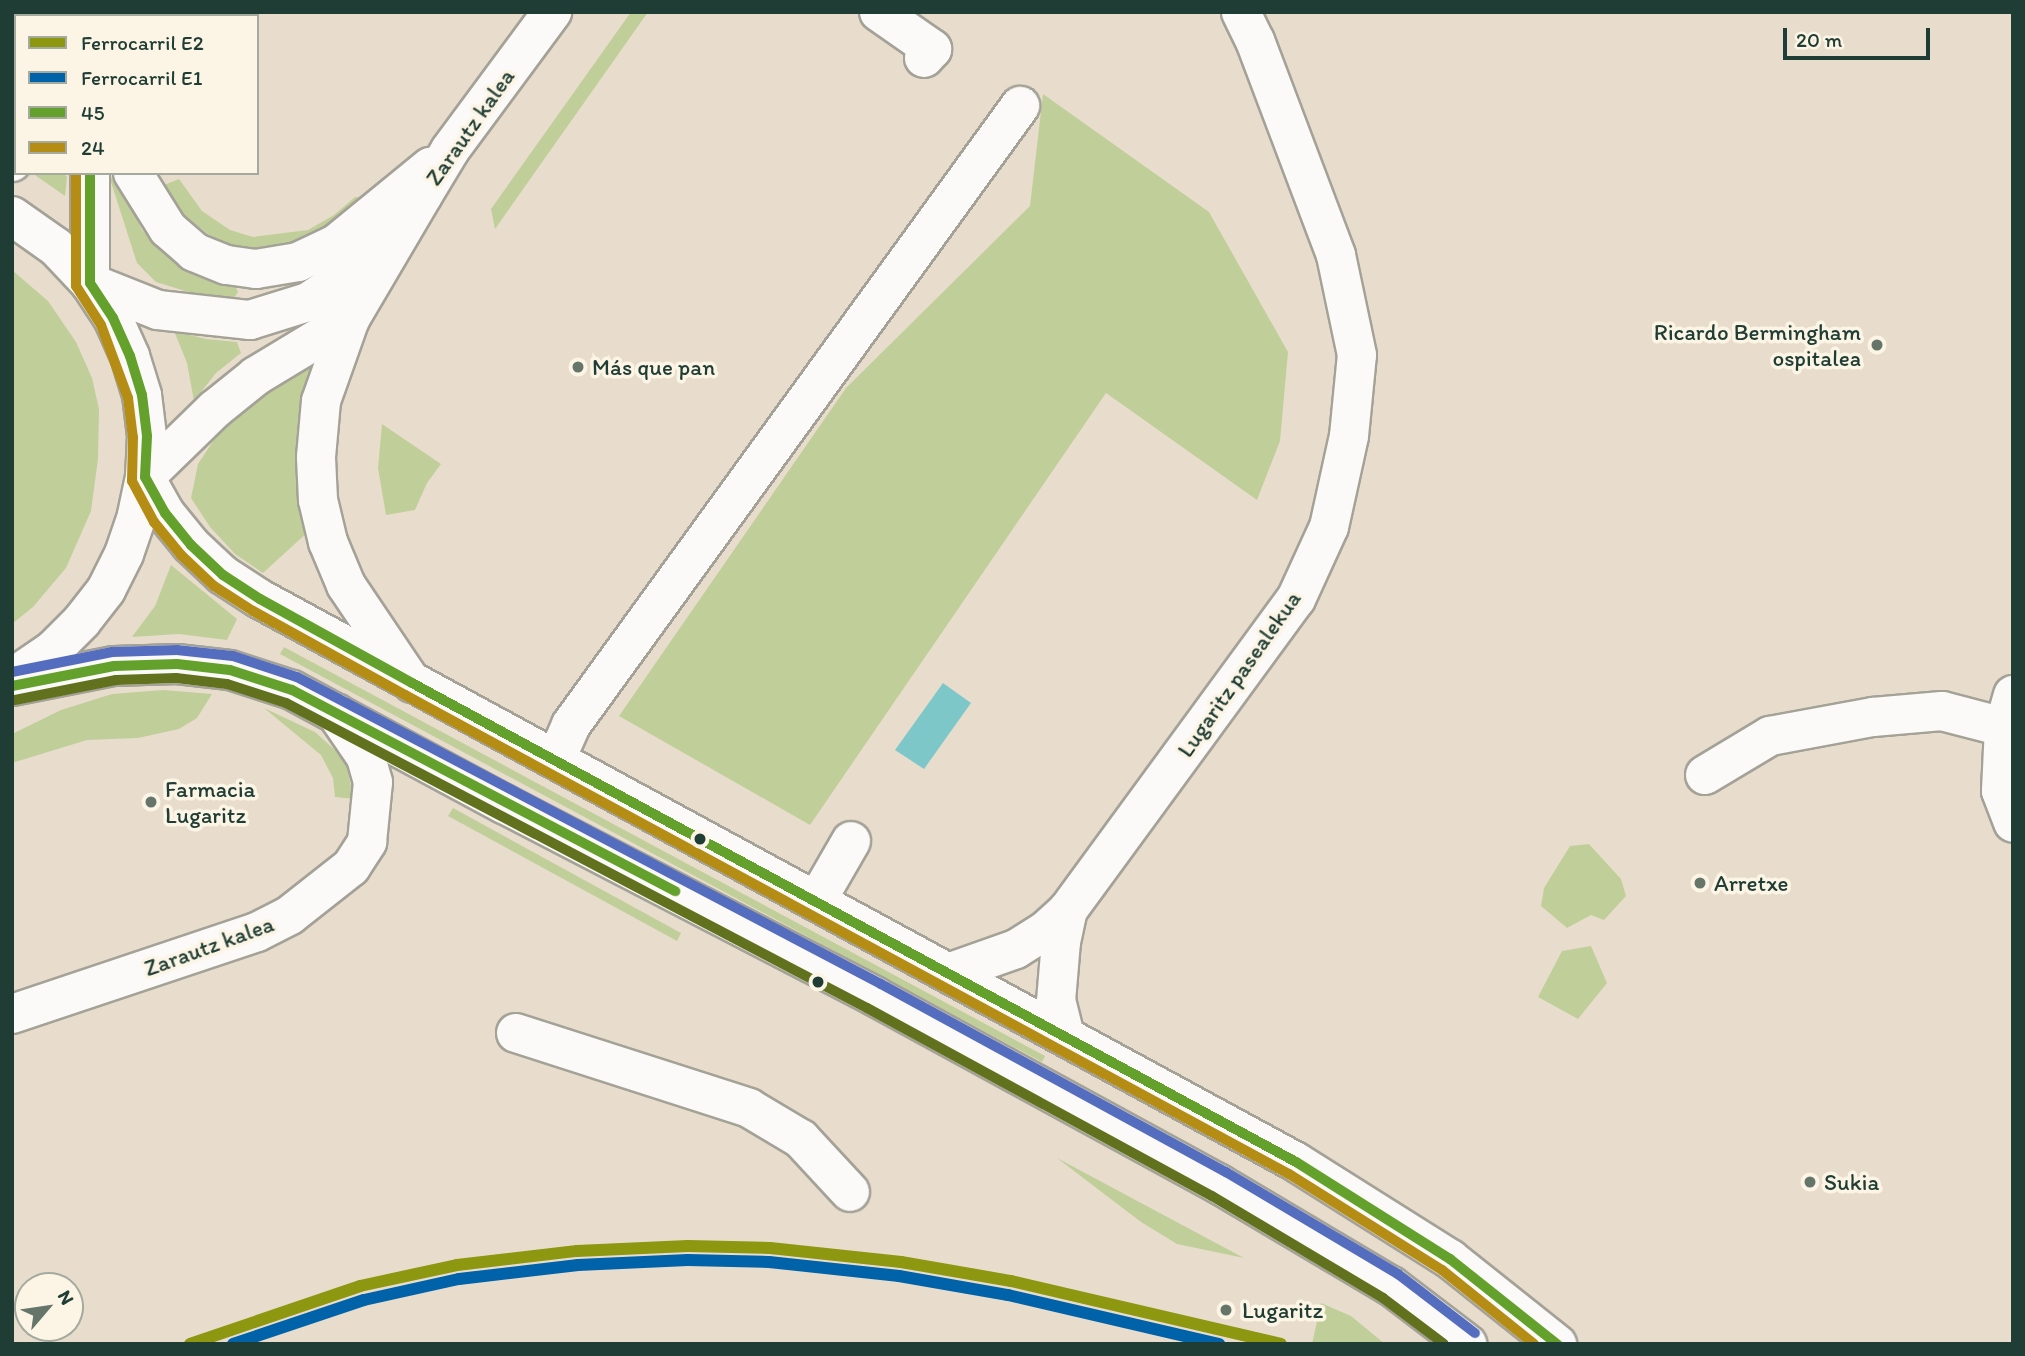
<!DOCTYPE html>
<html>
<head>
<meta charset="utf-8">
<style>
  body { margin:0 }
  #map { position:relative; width:2025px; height:1356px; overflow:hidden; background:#e8ddcd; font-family:Itim,sans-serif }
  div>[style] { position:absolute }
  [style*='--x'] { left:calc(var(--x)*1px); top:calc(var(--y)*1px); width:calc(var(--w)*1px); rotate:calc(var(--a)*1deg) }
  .green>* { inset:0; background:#c0cf99 }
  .water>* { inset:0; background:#7ec7c9 }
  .roads { filter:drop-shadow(2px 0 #a4a297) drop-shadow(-2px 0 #a4a297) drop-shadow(0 2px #a4a297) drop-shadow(0 -2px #a4a297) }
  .minor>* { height:38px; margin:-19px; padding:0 19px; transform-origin:19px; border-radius:19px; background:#fcfaf8 }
  .major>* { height:38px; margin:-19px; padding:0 19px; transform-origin:19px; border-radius:19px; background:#fcfaf8 }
  .bus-1>* { height:10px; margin:-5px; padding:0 5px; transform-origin:5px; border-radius:5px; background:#63a12c }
  .bus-2>* { height:10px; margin:-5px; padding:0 5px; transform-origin:5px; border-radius:5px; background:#b58d15 }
  .bus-3>* { height:10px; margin:-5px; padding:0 5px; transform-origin:5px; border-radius:5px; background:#61711d }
  .bus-4>* { height:10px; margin:-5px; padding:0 5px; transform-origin:5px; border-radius:5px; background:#546dbe }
  .rail-1>* { height:12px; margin:-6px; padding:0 6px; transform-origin:6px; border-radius:6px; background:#8d9710 }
  .rail-2>* { height:12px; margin:-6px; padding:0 6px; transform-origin:6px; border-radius:6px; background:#0063a9 }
  .dots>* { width:19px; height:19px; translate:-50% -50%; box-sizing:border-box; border:4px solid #fcf5e5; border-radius:50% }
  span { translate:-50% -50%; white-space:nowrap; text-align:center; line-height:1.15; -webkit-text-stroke:7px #fcf5e5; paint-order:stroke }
  .street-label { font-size:23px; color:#1f3d34 }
  .poi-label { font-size:23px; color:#1f3d34 }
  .right { translate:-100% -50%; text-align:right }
  .left { translate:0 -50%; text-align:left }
  .frame { position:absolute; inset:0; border:14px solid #1f3d34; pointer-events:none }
  .legend { position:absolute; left:14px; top:14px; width:245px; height:161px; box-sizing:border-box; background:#fcf5e5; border:2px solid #a4ab9e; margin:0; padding:9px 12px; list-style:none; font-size:21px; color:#1f3d34 }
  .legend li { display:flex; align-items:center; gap:14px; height:35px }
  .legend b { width:35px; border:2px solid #a4ab9e }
  .north { position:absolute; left:14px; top:1272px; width:70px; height:70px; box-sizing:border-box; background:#fcf5e5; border:2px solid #a4ab9e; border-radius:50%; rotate:61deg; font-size:19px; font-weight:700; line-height:28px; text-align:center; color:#1f3d34 }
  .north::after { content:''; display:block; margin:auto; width:24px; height:32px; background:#65756a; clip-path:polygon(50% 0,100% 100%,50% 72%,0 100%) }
  .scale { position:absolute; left:1783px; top:28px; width:147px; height:32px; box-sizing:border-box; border:4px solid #1f3d34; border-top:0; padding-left:9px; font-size:21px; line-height:24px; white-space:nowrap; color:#1f3d34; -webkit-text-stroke:5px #fcf5e5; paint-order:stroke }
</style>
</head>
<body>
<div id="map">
  <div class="green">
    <div style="clip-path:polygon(631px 12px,648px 12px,495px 229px,491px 209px)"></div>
    <div style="clip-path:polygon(1043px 94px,1209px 212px,1288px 352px,1280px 441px,1257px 500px,1106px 393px,810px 825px,619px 716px,846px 388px,1030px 206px)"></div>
    <div style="clip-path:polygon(32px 173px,63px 173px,67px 177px,65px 196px)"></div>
    <div style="clip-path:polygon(116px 173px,142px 230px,164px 252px,197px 274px,235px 285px,238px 292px,234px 298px,208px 298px,156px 282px,137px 263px,110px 179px)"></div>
    <div style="clip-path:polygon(179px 179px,202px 211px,230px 230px,253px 237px,308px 230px,334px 215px,355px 197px,371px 198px,331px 236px,253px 254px,217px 241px,186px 217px,164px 185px)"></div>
    <div style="clip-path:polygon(12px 270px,48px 301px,76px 342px,92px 378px,99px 409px,98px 459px,91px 511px,66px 568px,33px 607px,12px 624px)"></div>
    <div style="clip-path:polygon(174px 331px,206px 339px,237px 342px,241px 353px,216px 373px,194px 401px,187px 363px)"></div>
    <div style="clip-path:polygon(317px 365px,309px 531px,263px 573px,235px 554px,210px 527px,191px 498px,198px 464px,225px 423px,273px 385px)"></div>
    <div style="clip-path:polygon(382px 424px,441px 464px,427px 483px,415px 510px,386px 515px,378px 468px)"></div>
    <div style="clip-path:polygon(171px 565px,237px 619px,227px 640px,179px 634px,132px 637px,155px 606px)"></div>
    <div style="clip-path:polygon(284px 647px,1045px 1056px,1042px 1062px,280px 654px)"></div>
    <div style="clip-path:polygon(163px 690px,212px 694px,197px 718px,179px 729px,138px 738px,87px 740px,12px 763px,12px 734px,61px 710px,112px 694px)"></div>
    <div style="clip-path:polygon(264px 708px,315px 732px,345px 759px,354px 799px,335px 797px,333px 778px,321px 755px)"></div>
    <div style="clip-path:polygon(453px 808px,681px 933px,677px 941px,448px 816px)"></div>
    <div style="clip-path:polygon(1589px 844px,1621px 879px,1626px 896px,1604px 920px,1591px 915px,1567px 928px,1541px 906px,1544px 888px,1570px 846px)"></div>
    <div style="clip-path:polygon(1591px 946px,1607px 983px,1578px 1019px,1538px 997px,1562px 951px)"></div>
    <div style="clip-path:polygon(1057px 1158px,1244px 1258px,1177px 1244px,1141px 1222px)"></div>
    <div style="clip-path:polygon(1321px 1303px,1351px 1316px,1385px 1344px,1312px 1344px)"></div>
  </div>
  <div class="water">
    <div style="clip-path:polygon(943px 683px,971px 703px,924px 769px,895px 750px)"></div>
  </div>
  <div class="roads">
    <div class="minor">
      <div style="--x:879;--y:12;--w:65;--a:34.9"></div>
      <div style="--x:932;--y:49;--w:12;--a:132"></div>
      <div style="--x:133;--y:173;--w:66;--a:58"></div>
      <div style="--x:168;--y:229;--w:35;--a:41"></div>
      <div style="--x:194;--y:252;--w:35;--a:22"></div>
      <div style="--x:227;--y:265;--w:29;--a:8"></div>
      <div style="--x:256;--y:269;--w:43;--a:-9.5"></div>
      <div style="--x:298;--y:262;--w:42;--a:-25.3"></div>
      <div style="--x:336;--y:244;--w:122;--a:-39.3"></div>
      <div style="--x:90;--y:283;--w:73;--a:21.7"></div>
      <div style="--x:158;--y:310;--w:93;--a:6.2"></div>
      <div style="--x:250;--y:320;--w:61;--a:-17.2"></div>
      <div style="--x:308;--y:302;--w:90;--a:-33.7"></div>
      <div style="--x:145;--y:477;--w:98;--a:-44.2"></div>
      <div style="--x:215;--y:409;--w:53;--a:-38.8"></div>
      <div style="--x:256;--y:376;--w:110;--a:-31.2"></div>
      <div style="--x:412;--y:683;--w:118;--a:-124"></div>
      <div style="--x:346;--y:585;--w:47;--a:-112.7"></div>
      <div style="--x:328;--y:542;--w:43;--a:-103.4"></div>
      <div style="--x:318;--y:500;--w:43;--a:-92.7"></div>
      <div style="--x:316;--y:457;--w:56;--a:-84.9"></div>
      <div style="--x:321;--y:401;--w:87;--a:-70.5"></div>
      <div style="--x:350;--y:319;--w:144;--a:-59.5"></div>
      <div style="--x:423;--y:195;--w:52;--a:-59"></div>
      <div style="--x:450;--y:150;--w:172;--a:-53.5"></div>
      <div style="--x:2013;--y:695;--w:33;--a:106"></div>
      <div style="--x:2004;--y:727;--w:64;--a:92.7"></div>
      <div style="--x:2001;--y:791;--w:34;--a:69"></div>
      <div style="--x:556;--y:759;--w:37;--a:-66"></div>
      <div style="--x:571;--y:725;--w:765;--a:-54.04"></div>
      <div style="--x:1705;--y:775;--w:76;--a:-31"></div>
      <div style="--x:1770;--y:736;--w:105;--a:-10.5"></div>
      <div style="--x:1873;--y:717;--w:69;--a:-5"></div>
      <div style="--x:1942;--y:711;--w:64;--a:14.5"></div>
      <div style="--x:817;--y:900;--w:68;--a:-60"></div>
      <div style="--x:951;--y:972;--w:69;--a:-19.5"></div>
      <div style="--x:1016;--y:949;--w:36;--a:-32"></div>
      <div style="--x:1046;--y:930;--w:30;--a:-42"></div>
      <div style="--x:1068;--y:910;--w:386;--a:-53.8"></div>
      <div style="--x:1296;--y:599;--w:79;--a:-65.4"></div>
      <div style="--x:1329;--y:527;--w:93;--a:-77.6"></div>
      <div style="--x:1349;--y:436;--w:81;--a:-84.4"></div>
      <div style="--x:1357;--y:355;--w:102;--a:-101.9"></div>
      <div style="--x:1336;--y:255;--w:229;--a:-110.7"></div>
      <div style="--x:1255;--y:41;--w:32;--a:-116"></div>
      <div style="--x:12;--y:1014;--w:258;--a:-18.5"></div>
      <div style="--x:257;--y:932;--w:37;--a:-27"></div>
      <div style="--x:290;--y:915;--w:78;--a:-38.2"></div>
      <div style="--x:351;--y:867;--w:30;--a:-57"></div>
      <div style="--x:367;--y:842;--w:60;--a:-84.3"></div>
      <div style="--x:373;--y:782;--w:26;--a:-106"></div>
      <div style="--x:366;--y:757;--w:53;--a:-124.3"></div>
      <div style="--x:516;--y:1033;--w:245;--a:17.8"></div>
      <div style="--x:749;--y:1108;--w:61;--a:30.8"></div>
      <div style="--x:801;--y:1139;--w:72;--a:47.2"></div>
      <div style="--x:1065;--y:1036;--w:36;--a:-104"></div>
      <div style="--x:1056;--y:1001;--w:59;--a:-85.2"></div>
      <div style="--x:1061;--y:942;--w:33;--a:-78"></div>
    </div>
    <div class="major">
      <div style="--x:85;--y:16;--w:4;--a:-63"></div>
      <div style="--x:146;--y:16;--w:4;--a:-76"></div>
      <div style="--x:12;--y:162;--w:8;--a:-60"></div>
      <div style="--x:90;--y:173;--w:110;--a:90"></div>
      <div style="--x:12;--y:216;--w:54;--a:35.2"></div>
      <div style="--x:56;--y:247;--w:50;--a:46.6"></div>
      <div style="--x:90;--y:283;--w:42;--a:56.7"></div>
      <div style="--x:113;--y:318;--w:42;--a:65.9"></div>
      <div style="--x:130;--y:356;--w:41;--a:72.9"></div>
      <div style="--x:142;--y:395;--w:41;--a:83"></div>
      <div style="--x:147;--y:436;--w:41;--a:92.8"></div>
      <div style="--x:145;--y:477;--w:40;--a:102"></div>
      <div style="--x:137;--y:516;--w:40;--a:108.9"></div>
      <div style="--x:124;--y:554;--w:40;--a:116.6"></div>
      <div style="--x:106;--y:590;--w:39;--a:128"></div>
      <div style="--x:82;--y:621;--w:41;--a:135"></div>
      <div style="--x:53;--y:650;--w:50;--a:145.7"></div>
      <div style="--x:145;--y:477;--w:41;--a:60.9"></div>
      <div style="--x:165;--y:513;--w:41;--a:50.9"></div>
      <div style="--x:191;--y:545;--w:44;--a:43.2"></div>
      <div style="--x:223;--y:575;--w:44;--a:33"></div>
      <div style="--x:260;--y:599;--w:1179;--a:28.52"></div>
      <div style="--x:1296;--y:1162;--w:182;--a:32.2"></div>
      <div style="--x:1450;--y:1259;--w:137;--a:38.5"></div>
      <div style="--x:12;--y:686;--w:104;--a:-11.1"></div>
      <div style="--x:114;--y:666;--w:63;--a:-1.8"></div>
      <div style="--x:177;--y:664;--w:53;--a:6.5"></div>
      <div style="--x:230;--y:670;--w:65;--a:17.9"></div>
      <div style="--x:292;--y:690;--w:241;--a:28.3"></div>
      <div style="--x:504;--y:804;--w:417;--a:27.4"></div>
      <div style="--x:874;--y:996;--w:393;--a:28.6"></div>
      <div style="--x:1219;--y:1184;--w:200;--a:30.7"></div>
      <div style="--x:1391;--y:1286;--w:96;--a:37.3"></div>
    </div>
  </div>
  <div class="bus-1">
    <div style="--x:90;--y:173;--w:110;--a:90"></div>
    <div style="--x:90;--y:283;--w:42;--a:56.7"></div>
    <div style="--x:113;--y:318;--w:42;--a:65.9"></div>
    <div style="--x:130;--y:356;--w:41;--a:72.9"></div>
    <div style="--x:142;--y:395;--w:41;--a:83"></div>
    <div style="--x:147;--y:436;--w:41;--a:92.8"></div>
    <div style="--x:145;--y:477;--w:41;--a:60.9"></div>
    <div style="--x:165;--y:513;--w:41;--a:50.9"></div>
    <div style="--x:191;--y:545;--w:44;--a:43.2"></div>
    <div style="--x:223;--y:575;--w:44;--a:33"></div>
    <div style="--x:260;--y:599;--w:174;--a:28.9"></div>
    <div style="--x:412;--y:683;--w:1005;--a:28.45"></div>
    <div style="--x:1296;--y:1162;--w:182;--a:32.2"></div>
    <div style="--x:1450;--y:1259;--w:137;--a:38.5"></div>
    <div style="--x:12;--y:686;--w:104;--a:-11.1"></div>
    <div style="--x:114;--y:666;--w:63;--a:-1.8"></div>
    <div style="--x:177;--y:664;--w:53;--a:6.5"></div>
    <div style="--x:230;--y:670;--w:65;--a:17.9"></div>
    <div style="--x:292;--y:690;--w:433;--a:27.7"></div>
  </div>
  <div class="bus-2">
    <div style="--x:76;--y:173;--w:113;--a:90"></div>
    <div style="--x:76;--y:286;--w:46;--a:57.3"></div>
    <div style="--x:101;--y:325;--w:78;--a:69.7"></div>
    <div style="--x:128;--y:398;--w:39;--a:83"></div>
    <div style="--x:133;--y:437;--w:44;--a:91.3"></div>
    <div style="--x:132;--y:481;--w:47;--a:61.8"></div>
    <div style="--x:154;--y:522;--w:43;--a:50.7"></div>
    <div style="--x:181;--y:555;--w:45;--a:43.2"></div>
    <div style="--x:214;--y:586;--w:46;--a:32.7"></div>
    <div style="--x:253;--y:611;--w:174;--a:28.9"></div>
    <div style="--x:405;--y:695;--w:1005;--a:28.45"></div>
    <div style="--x:1289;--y:1174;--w:181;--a:32.1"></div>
    <div style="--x:1442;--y:1270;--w:118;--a:38.8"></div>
  </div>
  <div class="bus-3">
    <div style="--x:15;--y:700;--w:103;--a:-11.2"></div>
    <div style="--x:116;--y:680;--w:60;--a:-1.9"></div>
    <div style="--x:176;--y:678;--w:51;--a:6.7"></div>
    <div style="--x:227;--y:684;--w:62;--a:17.9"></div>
    <div style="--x:286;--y:703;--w:656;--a:27.7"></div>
    <div style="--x:867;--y:1008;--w:393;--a:28.6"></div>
    <div style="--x:1212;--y:1196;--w:199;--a:30.8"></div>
    <div style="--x:1383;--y:1298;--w:76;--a:37"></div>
  </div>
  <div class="bus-4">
    <div style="--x:12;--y:672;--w:102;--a:-11.3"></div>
    <div style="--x:112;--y:652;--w:65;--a:-1.8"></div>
    <div style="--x:177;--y:650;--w:56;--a:6.1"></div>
    <div style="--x:233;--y:656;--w:67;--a:18.2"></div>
    <div style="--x:297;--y:677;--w:660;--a:27.73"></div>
    <div style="--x:881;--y:984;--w:393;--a:28.6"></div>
    <div style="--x:1226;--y:1172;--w:200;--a:30.7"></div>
    <div style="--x:1398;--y:1274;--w:97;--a:37.5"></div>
  </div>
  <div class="rail-1">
    <div style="--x:190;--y:1344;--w:180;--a:-18.8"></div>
    <div style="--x:360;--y:1286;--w:99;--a:-12.2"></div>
    <div style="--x:457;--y:1265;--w:121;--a:-6.7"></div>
    <div style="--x:577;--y:1251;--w:111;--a:-2.6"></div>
    <div style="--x:688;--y:1246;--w:82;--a:1.4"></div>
    <div style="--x:770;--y:1248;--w:132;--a:6.1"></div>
    <div style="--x:901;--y:1262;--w:112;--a:9.8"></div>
    <div style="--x:1011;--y:1281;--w:277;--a:13.1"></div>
  </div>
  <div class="rail-2">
    <div style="--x:233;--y:1344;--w:138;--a:-18.6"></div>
    <div style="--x:364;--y:1300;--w:97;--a:-12.5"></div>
    <div style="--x:459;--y:1279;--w:120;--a:-6.7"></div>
    <div style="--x:578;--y:1265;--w:110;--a:-2.6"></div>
    <div style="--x:688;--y:1260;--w:81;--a:1.4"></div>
    <div style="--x:769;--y:1262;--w:131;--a:6.1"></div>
    <div style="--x:899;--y:1276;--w:111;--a:9.9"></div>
    <div style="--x:1008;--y:1295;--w:217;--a:13.1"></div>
  </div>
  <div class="dots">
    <div style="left:1877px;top:345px;background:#65756a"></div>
    <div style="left:578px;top:367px;background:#65756a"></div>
    <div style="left:151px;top:802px;background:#65756a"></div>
    <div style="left:700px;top:839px;background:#1f3d34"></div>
    <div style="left:1700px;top:883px;background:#65756a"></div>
    <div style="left:818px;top:982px;background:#1f3d34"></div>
    <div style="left:1810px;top:1182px;background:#65756a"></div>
    <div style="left:1226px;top:1310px;background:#65756a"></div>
  </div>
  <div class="street-label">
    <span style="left:470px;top:127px;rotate:-55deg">Zarautz kalea</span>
    <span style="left:1239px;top:674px;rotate:-55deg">Lugaritz pasealekua</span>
    <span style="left:209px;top:946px;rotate:-20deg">Zarautz kalea</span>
  </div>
  <div class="poi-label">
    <span class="right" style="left:1861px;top:345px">Ricardo Bermingham<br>ospitalea</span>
    <span class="left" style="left:592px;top:367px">Más que pan</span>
    <span class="left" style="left:165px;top:802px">Farmacia<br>Lugaritz</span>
    <span class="left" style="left:1714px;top:883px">Arretxe</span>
    <span class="left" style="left:1824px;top:1182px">Sukia</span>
    <span class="left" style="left:1242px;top:1310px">Lugaritz</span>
  </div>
  <div class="frame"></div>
  <ul class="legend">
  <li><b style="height:9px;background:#8d9710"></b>Ferrocarril E2</li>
  <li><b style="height:9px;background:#0063a9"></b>Ferrocarril E1</li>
  <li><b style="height:9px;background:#63a12c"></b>45</li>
  <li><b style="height:9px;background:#b58d15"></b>24</li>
  </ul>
  <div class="north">N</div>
  <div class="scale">20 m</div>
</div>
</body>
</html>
